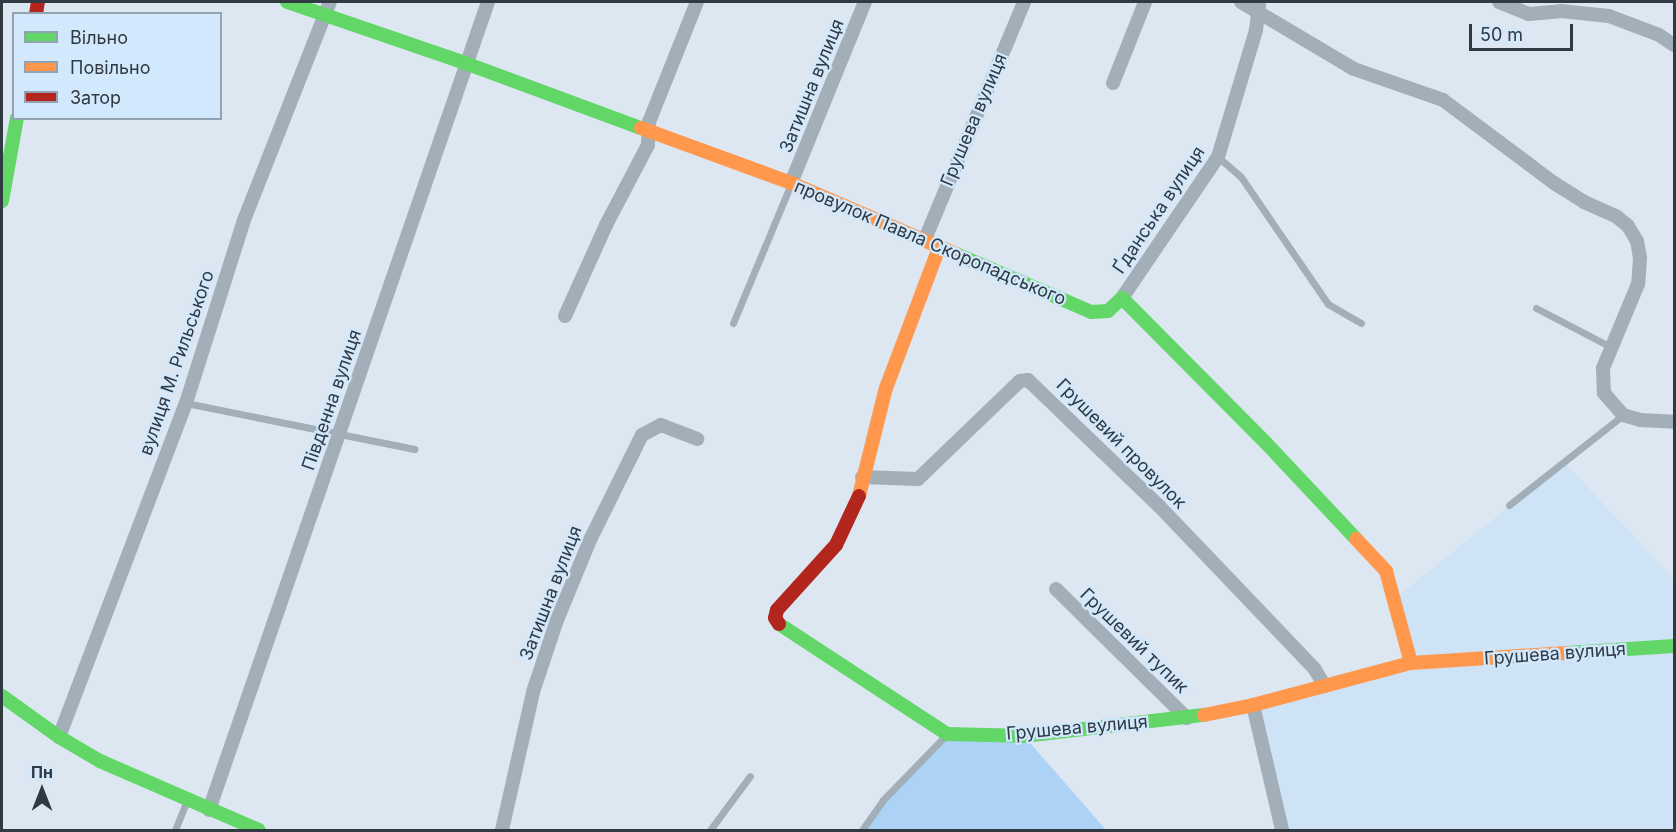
<!DOCTYPE html>
<html>
<head>
<meta charset="utf-8">
<style>
  body { margin:0 }
  #map { position:relative; width:1676px; height:832px; overflow:hidden; background:#dce7f2; font-family:Inter,sans-serif }
  div>[style] { position:absolute }
  [style*='--x'] { left:calc(var(--x)*1px); top:calc(var(--y)*1px); width:calc(var(--w)*1px); rotate:calc(var(--a)*1deg) }
  .built>* { inset:0; background:#cfe3f6 }
  .green>* { inset:0; background:#acd3f5 }
  .lane>* { height:7px; margin:-3.5px; padding:0 3.5px; transform-origin:3.5px; border-radius:3.5px; background:#a2aeb8 }
  .street>* { height:14px; margin:-7px; padding:0 7px; transform-origin:7px; border-radius:7px; background:#a2aeb8 }
  .fast>* { height:14px; margin:-7px; padding:0 7px; transform-origin:7px; border-radius:7px; background:#63d668 }
  .slow>* { height:14px; margin:-7px; padding:0 7px; transform-origin:7px; border-radius:7px; background:#ff974d }
  .jam>* { height:14px; margin:-7px; padding:0 7px; transform-origin:7px; border-radius:7px; background:#b3261e }
  span { translate:-50% -50%; white-space:nowrap; text-align:center; line-height:1.15; -webkit-text-stroke:4.5px #d2e8fc; paint-order:stroke }
  .street-label { font-size:18px; color:#313941 }
  .frame { position:absolute; inset:0; border:3px solid #313941; pointer-events:none }
  .legend { position:absolute; left:12px; top:12px; width:210px; height:108px; box-sizing:border-box; background:#d2e8fc; border:2px solid #92a2b1; margin:0; padding:8px 10px; list-style:none; font-size:18px; color:#313941 }
  .legend li { display:flex; align-items:center; gap:12px; height:30px }
  .legend b { width:30px; border:2px solid #92a2b1 }
  .north { position:absolute; left:12px; top:760px; width:60px; height:60px; -webkit-text-stroke:4px #d2e8fc; paint-order:stroke; rotate:0deg; font-size:16px; font-weight:700; line-height:24px; text-align:center; color:#313941 }
  .north::after { content:''; display:block; margin:auto; width:21px; height:27px; background:#313941; clip-path:polygon(50% 0,100% 100%,50% 72%,0 100%) }
  .scale { position:absolute; left:1469px; top:24px; width:104px; height:27px; box-sizing:border-box; border:3px solid #313941; border-top:0; padding-left:8px; font-size:18px; line-height:21px; white-space:nowrap; color:#313941; -webkit-text-stroke:4px #d2e8fc; paint-order:stroke }
</style>
</head>
<body>
<div id="map">
  <div class="built">
    <div style="clip-path:polygon(1564px 462px,1674px 579px,1674px 830px,1282px 830px,1253px 705px,1411px 663px,1393px 600px)"></div>
  </div>
  <div class="green">
    <div style="clip-path:polygon(947px 734px,1024px 736px,1106px 830px,862px 830px,883px 800px)"></div>
  </div>
  <div class="lane">
    <div style="--x:1218;--y:157;--w:30;--a:41"></div>
    <div style="--x:1241;--y:177;--w:154;--a:55.6"></div>
    <div style="--x:1328;--y:304;--w:38;--a:30"></div>
    <div style="--x:1536;--y:308;--w:85;--a:27.5"></div>
    <div style="--x:733;--y:323;--w:151;--a:-67.4"></div>
    <div style="--x:186;--y:403;--w:233;--a:11.4"></div>
    <div style="--x:1509;--y:505;--w:145;--a:-38.3"></div>
    <div style="--x:175;--y:830;--w:31;--a:-68"></div>
    <div style="--x:710;--y:830;--w:67;--a:-53.5"></div>
    <div style="--x:862;--y:830;--w:37;--a:-55"></div>
    <div style="--x:883;--y:800;--w:89;--a:-45.9"></div>
  </div>
  <div class="street">
    <div style="--x:1241;--y:2;--w:131;--a:30.7"></div>
    <div style="--x:1354;--y:69;--w:94;--a:19.2"></div>
    <div style="--x:1443;--y:100;--w:139;--a:36.8"></div>
    <div style="--x:1554;--y:183;--w:36;--a:32"></div>
    <div style="--x:1584;--y:202;--w:36;--a:24"></div>
    <div style="--x:1617;--y:217;--w:14;--a:39"></div>
    <div style="--x:1628;--y:226;--w:17;--a:59"></div>
    <div style="--x:1637;--y:241;--w:17;--a:80"></div>
    <div style="--x:1640;--y:258;--w:26;--a:94"></div>
    <div style="--x:1638;--y:284;--w:91;--a:112.6"></div>
    <div style="--x:1603;--y:368;--w:25;--a:88"></div>
    <div style="--x:1604;--y:393;--w:29;--a:49"></div>
    <div style="--x:1623;--y:415;--w:18;--a:16"></div>
    <div style="--x:1640;--y:420;--w:34;--a:3"></div>
    <div style="--x:1499;--y:2;--w:32;--a:22"></div>
    <div style="--x:1529;--y:14;--w:32;--a:-5"></div>
    <div style="--x:1561;--y:11;--w:48;--a:5.9"></div>
    <div style="--x:1609;--y:16;--w:53;--a:20.8"></div>
    <div style="--x:1659;--y:35;--w:18;--a:34"></div>
    <div style="--x:1113;--y:83;--w:87;--a:-68.4"></div>
    <div style="--x:791;--y:183;--w:196;--a:-67.8"></div>
    <div style="--x:925;--y:239;--w:257;--a:-67.3"></div>
    <div style="--x:1122;--y:298;--w:171;--a:-55.8"></div>
    <div style="--x:1218;--y:157;--w:133;--a:-73.3"></div>
    <div style="--x:1256;--y:30;--w:26;--a:-83"></div>
    <div style="--x:565;--y:316;--w:100;--a:-65.7"></div>
    <div style="--x:606;--y:225;--w:90;--a:-62.3"></div>
    <div style="--x:648;--y:145;--w:23;--a:-88"></div>
    <div style="--x:649;--y:122;--w:129;--a:-68.2"></div>
    <div style="--x:862;--y:477;--w:56;--a:2"></div>
    <div style="--x:918;--y:479;--w:141;--a:-43.9"></div>
    <div style="--x:1020;--y:381;--w:8;--a:-7"></div>
    <div style="--x:1028;--y:380;--w:183;--a:43.9"></div>
    <div style="--x:1160;--y:507;--w:223;--a:46.3"></div>
    <div style="--x:1314;--y:668;--w:21;--a:59"></div>
    <div style="--x:1056;--y:589;--w:184;--a:44.6"></div>
    <div style="--x:1253;--y:705;--w:128;--a:76.9"></div>
    <div style="--x:59;--y:737;--w:357;--a:-69.2"></div>
    <div style="--x:186;--y:403;--w:192;--a:-72.4"></div>
    <div style="--x:244;--y:220;--w:234;--a:-68.5"></div>
    <div style="--x:209;--y:810;--w:855;--a:-70.95"></div>
    <div style="--x:502;--y:830;--w:141;--a:-77.3"></div>
    <div style="--x:533;--y:692;--w:76;--a:-71.6"></div>
    <div style="--x:557;--y:620;--w:87;--a:-67.6"></div>
    <div style="--x:590;--y:540;--w:117;--a:-63.7"></div>
    <div style="--x:642;--y:435;--w:21;--a:-28"></div>
    <div style="--x:661;--y:425;--w:39;--a:21"></div>
  </div>
  <div class="fast">
    <div style="--x:287;--y:2;--w:188;--a:18.9"></div>
    <div style="--x:465;--y:63;--w:188;--a:20.3"></div>
    <div style="--x:2;--y:201;--w:84;--a:-79.8"></div>
    <div style="--x:956;--y:254;--w:147;--a:23.2"></div>
    <div style="--x:1091;--y:312;--w:17;--a:-3"></div>
    <div style="--x:1108;--y:311;--w:19;--a:-43"></div>
    <div style="--x:1122;--y:298;--w:204;--a:45.2"></div>
    <div style="--x:1266;--y:443;--w:132;--a:46.8"></div>
    <div style="--x:779;--y:624;--w:201;--a:33.2"></div>
    <div style="--x:947;--y:734;--w:77;--a:1.5"></div>
    <div style="--x:1024;--y:736;--w:181;--a:-6.7"></div>
    <div style="--x:1567;--y:653;--w:107;--a:-3.7"></div>
    <div style="--x:2;--y:696;--w:70;--a:35.7"></div>
    <div style="--x:59;--y:737;--w:48;--a:30.3"></div>
    <div style="--x:100;--y:761;--w:173;--a:23.5"></div>
  </div>
  <div class="slow">
    <div style="--x:641;--y:128;--w:160;--a:20.1"></div>
    <div style="--x:791;--y:183;--w:180;--a:23.3"></div>
    <div style="--x:859;--y:496;--w:111;--a:-76"></div>
    <div style="--x:886;--y:388;--w:150;--a:-69.3"></div>
    <div style="--x:1356;--y:539;--w:44;--a:46.8"></div>
    <div style="--x:1386;--y:571;--w:95;--a:74.8"></div>
    <div style="--x:1204;--y:715;--w:50;--a:-11.5"></div>
    <div style="--x:1253;--y:705;--w:163;--a:-14.9"></div>
    <div style="--x:1411;--y:663;--w:156;--a:-3.7"></div>
  </div>
  <div class="jam">
    <div style="--x:36;--y:14;--w:12;--a:-81"></div>
    <div style="--x:779;--y:624;--w:7;--a:-124"></div>
    <div style="--x:775;--y:618;--w:8;--a:-76"></div>
    <div style="--x:777;--y:610;--w:88;--a:-47.8"></div>
    <div style="--x:836;--y:545;--w:54;--a:-64.9"></div>
  </div>
  <div class="street-label">
    <span style="left:812px;top:86px;rotate:-68deg">Затишна вулиця</span>
    <span style="left:974px;top:120px;rotate:-67deg">Грушева вулиця</span>
    <span style="left:1159px;top:210px;rotate:-56deg">Ґданська вулиця</span>
    <span style="left:930px;top:243px;rotate:23deg">провулок Павла Скоропадського</span>
    <span style="left:177px;top:363px;rotate:-71deg">вулиця М. Рильського</span>
    <span style="left:332px;top:400px;rotate:-71deg">Південна вулиця</span>
    <span style="left:1121px;top:444px;rotate:45deg">Грушевий провулок</span>
    <span style="left:551px;top:593px;rotate:-69deg">Затишна вулиця</span>
    <span style="left:1134px;top:641px;rotate:44deg">Грушевий тупик</span>
    <span style="left:1555px;top:654px;rotate:-4deg">Грушева вулиця</span>
    <span style="left:1077px;top:728px;rotate:-5deg">Грушева вулиця</span>
  </div>
  <div class="frame"></div>
  <ul class="legend">
  <li><b style="height:8px;background:#63d668"></b>Вільно</li>
  <li><b style="height:8px;background:#ff974d"></b>Повільно</li>
  <li><b style="height:8px;background:#b3261e"></b>Затор</li>
  </ul>
  <div class="north">Пн</div>
  <div class="scale">50 m</div>
</div>
</body>
</html>
